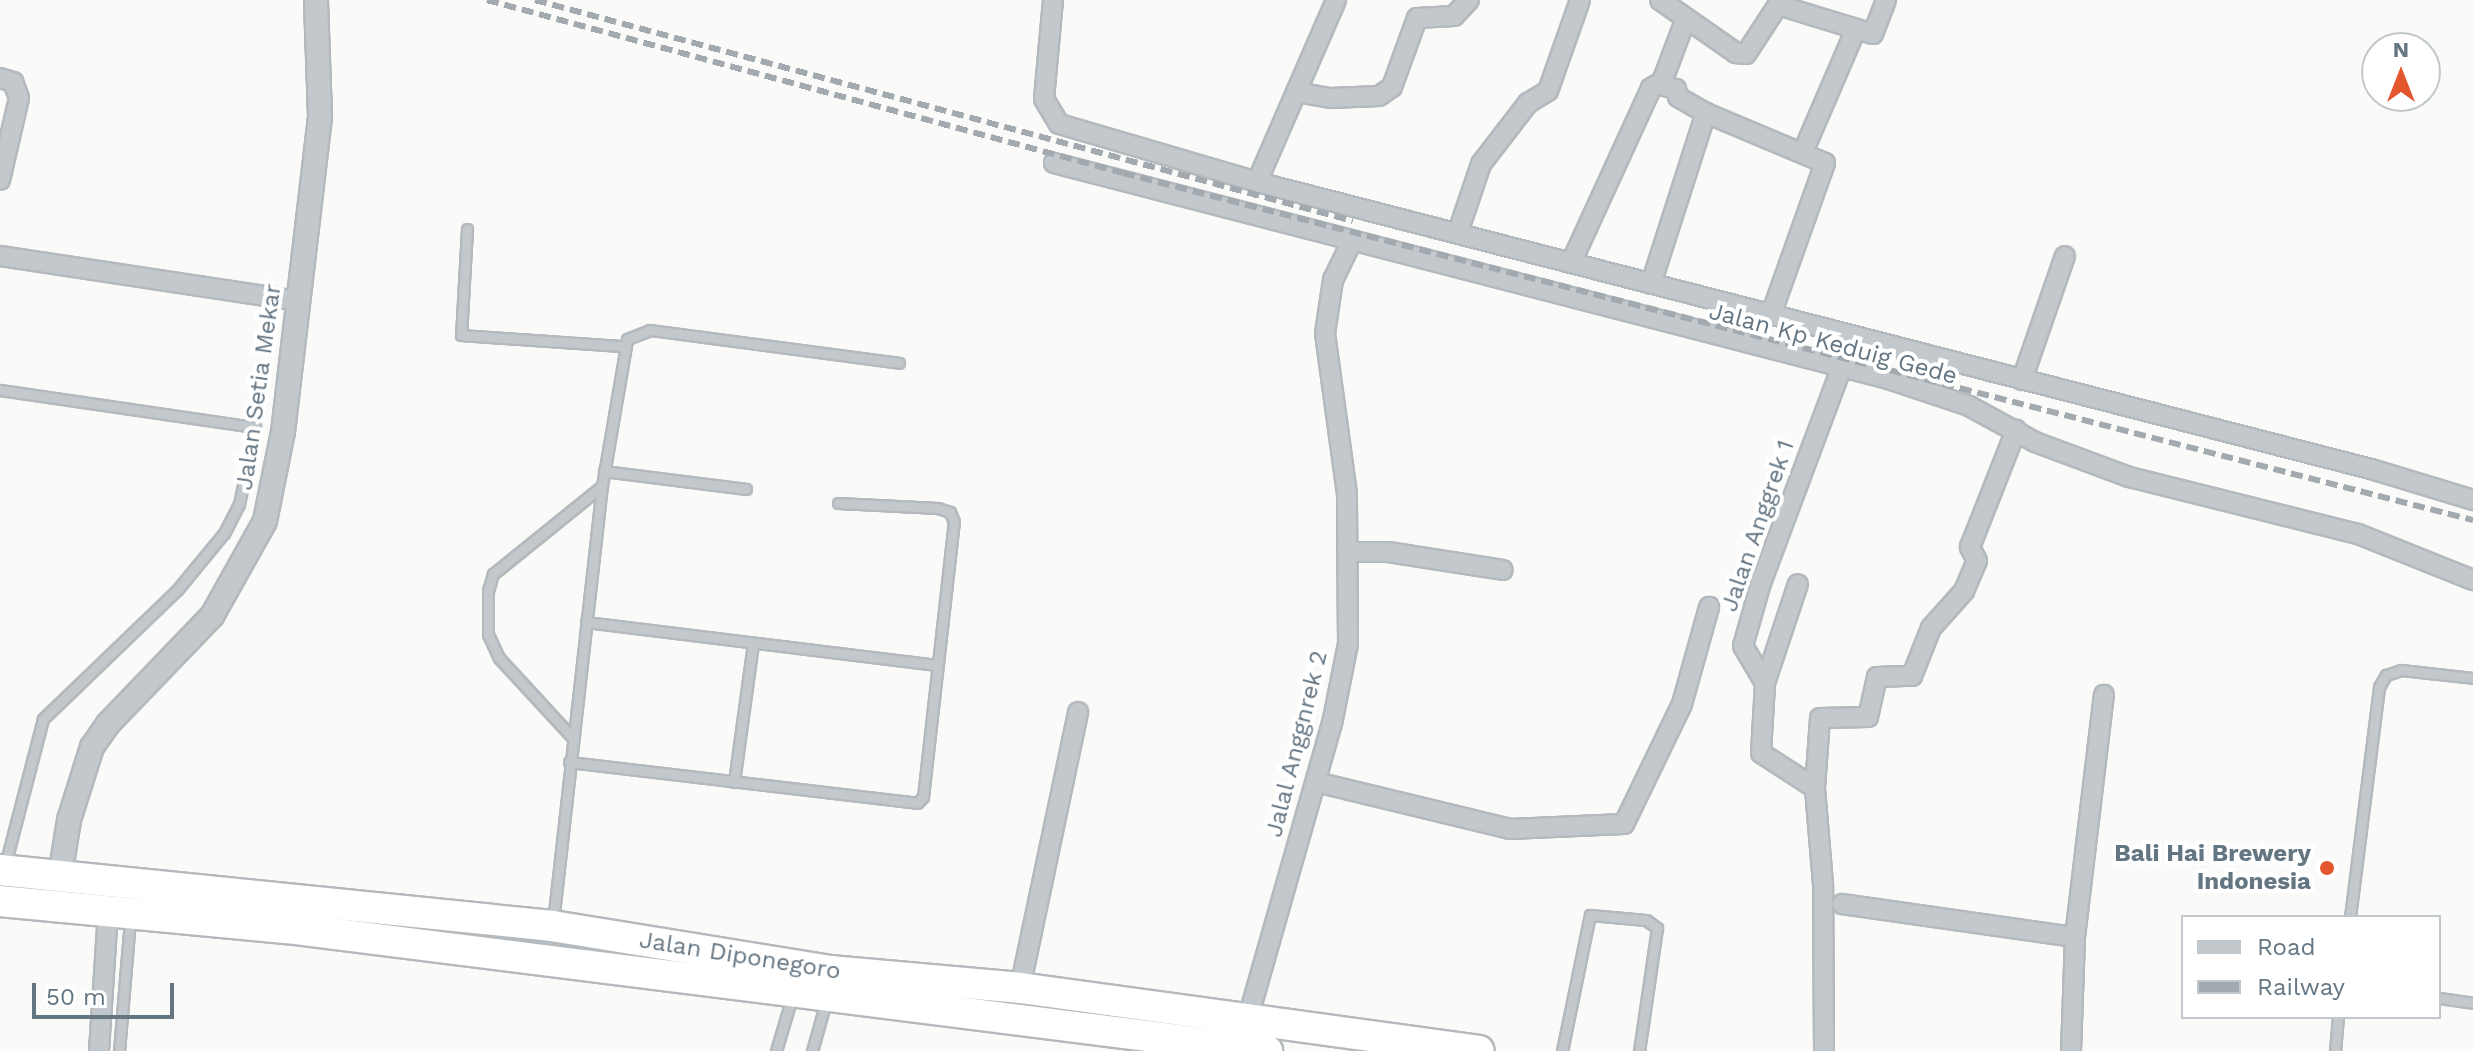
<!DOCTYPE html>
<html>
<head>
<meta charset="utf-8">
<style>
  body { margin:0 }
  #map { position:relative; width:2473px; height:1051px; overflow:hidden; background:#fafaf8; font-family:"Work Sans",sans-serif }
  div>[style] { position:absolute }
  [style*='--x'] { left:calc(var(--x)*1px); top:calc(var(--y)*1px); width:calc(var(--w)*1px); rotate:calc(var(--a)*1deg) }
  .roads { filter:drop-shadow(2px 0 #b4b9bd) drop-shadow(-2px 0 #b4b9bd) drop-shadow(0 2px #b4b9bd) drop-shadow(0 -2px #b4b9bd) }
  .service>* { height:9px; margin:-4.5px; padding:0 4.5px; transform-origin:4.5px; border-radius:4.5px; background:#c3c8cc }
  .minor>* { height:18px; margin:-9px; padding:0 9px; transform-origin:9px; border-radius:9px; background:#c3c8cc }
  .tertiary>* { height:22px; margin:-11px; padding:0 11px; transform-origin:11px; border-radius:11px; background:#c3c8cc }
  .trunk>* { height:30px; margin:-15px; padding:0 15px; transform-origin:15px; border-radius:15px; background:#fff }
  .rail>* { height:6px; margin-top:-3px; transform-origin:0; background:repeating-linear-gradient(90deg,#a2aab0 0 12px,transparent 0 18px) }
  .dots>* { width:22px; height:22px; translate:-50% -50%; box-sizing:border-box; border:4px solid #fff; border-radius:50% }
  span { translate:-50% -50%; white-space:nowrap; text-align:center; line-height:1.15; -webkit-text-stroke:8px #fff; paint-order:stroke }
  .street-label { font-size:24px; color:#657683 }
  .poi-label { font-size:24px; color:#657683; font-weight:700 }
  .right { translate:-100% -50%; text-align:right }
  .legend { position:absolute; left:2181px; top:915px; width:260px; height:104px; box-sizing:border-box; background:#fff; border:2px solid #c1c8cd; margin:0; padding:10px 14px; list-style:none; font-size:24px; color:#657683 }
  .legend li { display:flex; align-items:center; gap:16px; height:40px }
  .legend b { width:40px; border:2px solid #c1c8cd }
  .north { position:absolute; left:2361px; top:32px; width:80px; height:80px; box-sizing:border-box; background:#fff; border:2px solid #c1c8cd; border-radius:50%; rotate:0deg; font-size:22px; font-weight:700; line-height:32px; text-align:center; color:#657683 }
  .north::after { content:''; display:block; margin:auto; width:28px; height:36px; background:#e4572e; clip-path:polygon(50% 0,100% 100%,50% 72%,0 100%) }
  .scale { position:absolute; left:32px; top:983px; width:142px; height:36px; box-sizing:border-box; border:4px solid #657683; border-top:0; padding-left:10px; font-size:24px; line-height:28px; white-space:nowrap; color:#657683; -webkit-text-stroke:6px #fff; paint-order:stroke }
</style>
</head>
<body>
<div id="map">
  <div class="roads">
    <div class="service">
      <div style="--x:467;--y:229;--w:106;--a:93.2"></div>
      <div style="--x:461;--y:335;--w:163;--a:3.9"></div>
      <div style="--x:0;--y:390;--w:258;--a:8.3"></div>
      <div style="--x:255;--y:427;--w:79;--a:101.7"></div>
      <div style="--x:239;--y:504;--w:33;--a:117"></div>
      <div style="--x:224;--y:533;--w:74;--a:129.5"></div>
      <div style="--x:177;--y:590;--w:186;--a:136.1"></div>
      <div style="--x:43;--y:719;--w:151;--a:104.6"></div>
      <div style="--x:604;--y:471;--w:143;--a:7.2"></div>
      <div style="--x:586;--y:622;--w:351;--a:7"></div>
      <div style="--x:571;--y:736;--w:106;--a:-132.7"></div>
      <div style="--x:499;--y:658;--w:26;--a:-115"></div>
      <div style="--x:488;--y:634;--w:43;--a:-90"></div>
      <div style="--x:488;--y:591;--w:18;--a:-74"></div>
      <div style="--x:493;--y:574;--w:140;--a:-38.9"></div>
      <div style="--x:569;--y:762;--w:350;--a:6.7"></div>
      <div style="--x:917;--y:803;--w:8;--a:-45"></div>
      <div style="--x:923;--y:797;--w:277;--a:-83.6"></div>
      <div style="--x:954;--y:522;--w:11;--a:-112"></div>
      <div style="--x:950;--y:512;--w:13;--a:-162"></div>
      <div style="--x:938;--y:508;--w:100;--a:-177.1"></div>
      <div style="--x:734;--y:782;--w:140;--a:-82.2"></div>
      <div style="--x:2350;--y:917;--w:232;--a:-82.8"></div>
      <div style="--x:2379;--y:687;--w:14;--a:-60"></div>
      <div style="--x:2386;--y:675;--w:16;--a:-18"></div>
      <div style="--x:2401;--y:670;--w:72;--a:6.3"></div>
      <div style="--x:553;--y:922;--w:439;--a:-83.6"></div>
      <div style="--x:602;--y:486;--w:149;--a:-80.3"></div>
      <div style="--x:627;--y:339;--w:25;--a:-21"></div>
      <div style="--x:650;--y:330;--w:251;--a:7.5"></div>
      <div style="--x:2439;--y:998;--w:34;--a:8"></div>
      <div style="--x:119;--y:1051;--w:132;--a:-85.2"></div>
      <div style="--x:776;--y:1051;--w:56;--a:-73.5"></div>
      <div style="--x:812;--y:1051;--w:55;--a:-74.2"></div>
      <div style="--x:1562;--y:1051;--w:139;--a:-78.4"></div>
      <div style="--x:1590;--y:915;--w:56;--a:5.1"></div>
      <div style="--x:1646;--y:920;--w:14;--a:36"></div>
      <div style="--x:1657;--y:928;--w:124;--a:98.3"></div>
      <div style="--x:2335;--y:1051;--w:34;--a:-85"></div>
    </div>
    <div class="minor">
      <div style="--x:1053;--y:0;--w:99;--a:95.2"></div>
      <div style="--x:1044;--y:99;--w:29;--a:59"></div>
      <div style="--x:1059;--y:124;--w:206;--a:16.3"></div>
      <div style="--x:1257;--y:182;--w:1150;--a:14.45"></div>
      <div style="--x:2371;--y:469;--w:107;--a:16.9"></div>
      <div style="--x:1660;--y:0;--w:93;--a:34.9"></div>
      <div style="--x:1736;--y:53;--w:10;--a:6"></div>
      <div style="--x:1746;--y:54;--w:59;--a:-56.9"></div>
      <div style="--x:1778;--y:5;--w:99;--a:17"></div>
      <div style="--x:1873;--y:34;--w:36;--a:-69"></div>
      <div style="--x:0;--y:78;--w:14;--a:17"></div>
      <div style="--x:13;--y:82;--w:17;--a:69"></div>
      <div style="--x:19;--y:98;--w:84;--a:103"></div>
      <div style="--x:1660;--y:85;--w:16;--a:14"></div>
      <div style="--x:1676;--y:89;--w:8;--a:76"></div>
      <div style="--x:1678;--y:97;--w:32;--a:30"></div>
      <div style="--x:1706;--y:113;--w:129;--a:22.8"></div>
      <div style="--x:1825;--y:163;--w:161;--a:109.6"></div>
      <div style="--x:1296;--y:92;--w:36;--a:10"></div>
      <div style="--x:1331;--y:98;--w:48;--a:-2.4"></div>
      <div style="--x:1379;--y:96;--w:16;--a:-35"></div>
      <div style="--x:1392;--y:87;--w:73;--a:-70.1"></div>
      <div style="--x:1417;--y:18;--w:37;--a:-3"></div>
      <div style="--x:1454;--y:16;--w:22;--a:-47"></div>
      <div style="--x:1803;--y:152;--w:132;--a:-66.7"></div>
      <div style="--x:1054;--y:163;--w:862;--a:14.52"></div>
      <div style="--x:1888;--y:379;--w:85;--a:18.4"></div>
      <div style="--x:1969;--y:406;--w:75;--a:28.6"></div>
      <div style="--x:2035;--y:442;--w:100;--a:20.4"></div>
      <div style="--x:2129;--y:477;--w:236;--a:14"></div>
      <div style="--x:2358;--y:534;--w:124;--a:21.8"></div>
      <div style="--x:1257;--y:182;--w:198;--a:-66.5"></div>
      <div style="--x:1458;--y:232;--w:72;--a:-71.3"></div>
      <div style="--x:1481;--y:164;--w:77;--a:-52.4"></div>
      <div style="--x:1528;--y:103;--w:23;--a:-31"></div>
      <div style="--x:1548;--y:91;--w:96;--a:-70.6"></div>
      <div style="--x:0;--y:256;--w:300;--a:8.6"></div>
      <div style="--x:1571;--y:263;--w:192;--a:-65.4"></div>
      <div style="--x:1651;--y:88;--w:13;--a:-29"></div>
      <div style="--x:1662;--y:82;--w:68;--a:-69.4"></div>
      <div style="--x:1651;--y:284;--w:180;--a:-72.2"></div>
      <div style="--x:2022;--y:380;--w:131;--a:-70.9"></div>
      <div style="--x:1347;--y:552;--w:41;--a:0"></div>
      <div style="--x:1388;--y:552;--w:116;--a:8.9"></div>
      <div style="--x:1765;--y:683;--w:104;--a:-71.6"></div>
      <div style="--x:1316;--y:782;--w:200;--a:13.6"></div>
      <div style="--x:1510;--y:829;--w:114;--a:-2.5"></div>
      <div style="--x:1624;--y:824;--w:133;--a:-64.2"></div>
      <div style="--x:1682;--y:704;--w:101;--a:-74.4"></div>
      <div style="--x:1815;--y:788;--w:70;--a:-85.9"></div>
      <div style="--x:1820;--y:718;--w:48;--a:-1.2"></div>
      <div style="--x:1868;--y:717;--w:41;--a:-77.3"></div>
      <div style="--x:1877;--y:677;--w:35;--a:-2"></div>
      <div style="--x:1912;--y:676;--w:52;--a:-68.4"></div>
      <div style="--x:1931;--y:628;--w:50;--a:-48.3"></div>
      <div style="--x:1964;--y:591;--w:33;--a:-67"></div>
      <div style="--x:1977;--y:561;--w:16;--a:-117"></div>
      <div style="--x:1970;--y:547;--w:126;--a:-68.5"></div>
      <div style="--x:1842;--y:904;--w:235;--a:8.1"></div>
      <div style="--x:2075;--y:937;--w:114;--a:92"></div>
      <div style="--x:2075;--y:937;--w:244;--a:-83.2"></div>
      <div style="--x:1020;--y:988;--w:282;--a:-78.1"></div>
      <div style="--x:1248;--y:1018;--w:306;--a:-74.1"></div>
      <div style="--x:1332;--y:724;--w:82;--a:-78.7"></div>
      <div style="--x:1348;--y:644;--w:150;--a:-90.4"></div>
      <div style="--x:1347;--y:494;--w:162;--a:-97.8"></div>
      <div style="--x:1325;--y:333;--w:54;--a:-81.4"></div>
      <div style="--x:1333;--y:280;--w:41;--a:-64.1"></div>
      <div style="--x:99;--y:1051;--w:141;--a:-86.3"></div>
      <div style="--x:1824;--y:1051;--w:167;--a:-90.3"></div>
      <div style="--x:1823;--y:884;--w:96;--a:-94.8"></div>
      <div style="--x:1815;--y:788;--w:64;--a:-147.1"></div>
      <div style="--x:1761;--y:753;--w:70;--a:-86.7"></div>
      <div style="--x:1765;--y:683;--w:43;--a:-120.7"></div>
      <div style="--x:1743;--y:646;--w:66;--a:-74.1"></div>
      <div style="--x:1761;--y:583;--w:228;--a:-69.5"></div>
    </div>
    <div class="tertiary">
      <div style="--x:58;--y:888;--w:69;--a:-80.8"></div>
      <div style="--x:69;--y:820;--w:77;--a:-72.5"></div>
      <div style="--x:92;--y:747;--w:28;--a:-55"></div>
      <div style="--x:108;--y:724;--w:150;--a:-46.1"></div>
      <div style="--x:212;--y:616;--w:109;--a:-60.8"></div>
      <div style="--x:265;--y:521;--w:91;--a:-78.6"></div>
      <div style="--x:283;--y:432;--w:318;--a:-83.3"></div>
      <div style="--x:320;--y:116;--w:116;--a:-92"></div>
    </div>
    <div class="trunk">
      <div style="--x:0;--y:870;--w:555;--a:5.79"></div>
      <div style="--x:552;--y:926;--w:283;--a:9.2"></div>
      <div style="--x:831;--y:971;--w:190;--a:5.1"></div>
      <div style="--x:1020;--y:988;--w:463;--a:7.8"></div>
      <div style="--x:0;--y:901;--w:289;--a:5.4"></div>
      <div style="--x:288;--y:928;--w:987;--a:7.16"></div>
    </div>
  </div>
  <div class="rail">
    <div style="--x:487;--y:0;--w:659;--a:15.22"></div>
    <div style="--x:1123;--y:173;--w:1394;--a:14.42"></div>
    <div style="--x:535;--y:0;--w:847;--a:15.12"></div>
  </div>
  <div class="dots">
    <div style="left:2327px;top:868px;background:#e4572e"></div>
  </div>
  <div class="street-label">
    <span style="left:1833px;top:344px;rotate:15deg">Jalan Kp Keduig Gede</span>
    <span style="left:259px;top:387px;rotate:-82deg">Jalan Setia Mekar</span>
    <span style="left:1758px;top:526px;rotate:-71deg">Jalan Anggrek 1</span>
    <span style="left:1297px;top:744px;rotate:-76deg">Jalal Anggnrek 2</span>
    <span style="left:740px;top:956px;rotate:9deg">Jalan Diponegoro</span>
  </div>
  <div class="poi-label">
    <span class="right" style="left:2311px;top:868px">Bali Hai Brewery<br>Indonesia</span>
  </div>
  <ul class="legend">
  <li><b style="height:10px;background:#c3c8cc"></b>Road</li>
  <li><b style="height:10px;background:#a2aab0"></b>Railway</li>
  </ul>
  <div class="north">N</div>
  <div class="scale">50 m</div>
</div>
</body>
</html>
